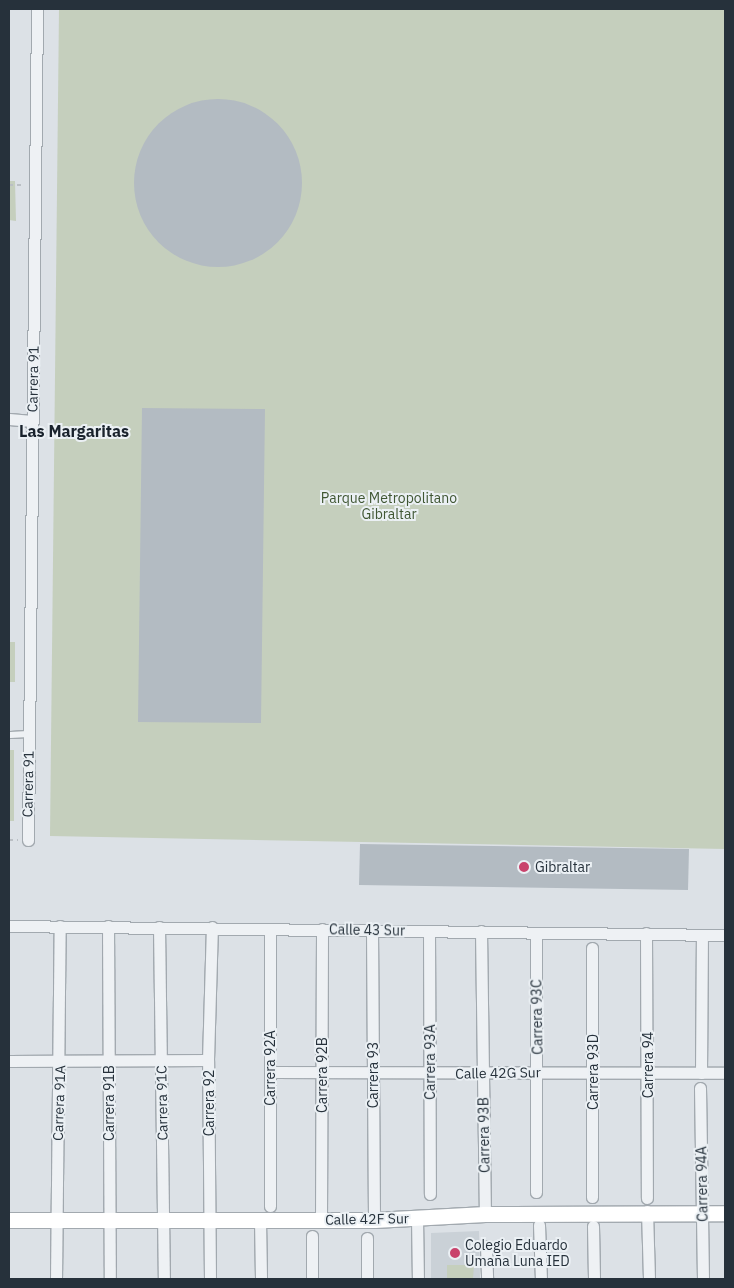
<!DOCTYPE html>
<html>
<head>
<meta charset="utf-8">
<style>
  body { margin:0 }
  #map { position:relative; width:734px; height:1288px; overflow:hidden; background:#dce1e6; font-family:"IBM Plex Sans",sans-serif }
  div>[style] { position:absolute }
  [style*='--x'] { left:calc(var(--x)*1px); top:calc(var(--y)*1px); width:calc(var(--w)*1px); rotate:calc(var(--a)*1deg) }
  .built>* { inset:0; background:#cad1d7 }
  .green>* { inset:0; background:#c5cfbd }
  .building>* { inset:0; background:#b3bbc2 }
  .round { border-radius:50% }
  .path>* { height:2px; margin-top:-1px; transform-origin:0; background:repeating-linear-gradient(90deg,#babfc4 0 4px,transparent 0 8px) }
  .roads { filter:drop-shadow(1px 0 #a2a9af) drop-shadow(-1px 0 #a2a9af) drop-shadow(0 1px #a2a9af) drop-shadow(0 -1px #a2a9af) }
  .lane>* { height:5.5px; margin:-2.75px; padding:0 2.75px; transform-origin:2.75px; border-radius:2.75px; background:#eef1f4 }
  .street>* { height:11px; margin:-5.5px; padding:0 5.5px; transform-origin:5.5px; border-radius:5.5px; background:#eef1f4 }
  .secondary>* { height:15px; margin:-7.5px; padding:0 7.5px; transform-origin:7.5px; border-radius:7.5px; background:#fff }
  .dots>* { width:14px; height:14px; translate:-50% -50%; box-sizing:border-box; border:2px solid #ebf0f4; border-radius:50% }
  span { translate:-50% -50%; white-space:nowrap; text-align:center; line-height:1.15; -webkit-text-stroke:4px #ebf0f4; paint-order:stroke }
  .street-label { font-size:14px; color:#26313b }
  .park-label { font-size:14px; color:#405734 }
  .poi-label { font-size:14px; color:#26313b }
  .left { translate:0 -50%; text-align:left }
  .quarter-label { font-size:16px; color:#19222c; font-weight:700 }
  .frame { position:absolute; inset:0; border:10px solid #26313b; pointer-events:none }
</style>
</head>
<body>
<div id="map">
  <div class="built">
    <div style="clip-path:polygon(479px 1231px,480px 1279px,431px 1279px,431px 1233px)"></div>
  </div>
  <div class="green">
    <div style="clip-path:polygon(59px 9px,725px 9px,725px 849px,50px 836px)"></div>
    <div style="clip-path:polygon(9px 181px,15px 181px,16px 221px,9px 220px)"></div>
    <div style="clip-path:polygon(9px 642px,15px 642px,15px 682px,9px 682px)"></div>
    <div style="clip-path:polygon(9px 750px,14px 750px,14px 821px,9px 821px)"></div>
    <div style="clip-path:polygon(447px 1265px,474px 1265px,473px 1279px,447px 1279px)"></div>
  </div>
  <div class="building">
    <div class="round" style="left:134px;top:99px;width:168px;height:168px"></div>
    <div style="clip-path:polygon(142px 408px,265px 409px,261px 723px,138px 722px)"></div>
    <div style="clip-path:polygon(360px 844px,689px 849px,688px 890px,359px 885px)"></div>
  </div>
  <div class="path">
    <div style="--x:9;--y:185;--w:15;--a:0"></div>
    <div style="--x:9;--y:840;--w:9;--a:0"></div>
  </div>
  <div class="roads">
    <div class="lane">
      <div style="--x:9;--y:735;--w:20;--a:-3"></div>
    </div>
    <div class="street">
      <div style="--x:9;--y:419;--w:23;--a:5"></div>
      <div style="--x:28;--y:840;--w:831;--a:-89.38"></div>
      <div style="--x:9;--y:926;--w:716;--a:0.72"></div>
      <div style="--x:108;--y:926;--w:353;--a:89.7"></div>
      <div style="--x:159;--y:927;--w:352;--a:89.2"></div>
      <div style="--x:372;--y:930;--w:290;--a:89.6"></div>
      <div style="--x:429;--y:931;--w:263;--a:89.8"></div>
      <div style="--x:481;--y:931;--w:283;--a:89.2"></div>
      <div style="--x:536;--y:933;--w:259;--a:90"></div>
      <div style="--x:646;--y:933;--w:265;--a:89.8"></div>
      <div style="--x:592;--y:948;--w:249;--a:90"></div>
      <div style="--x:9;--y:1061;--w:199;--a:-0.3"></div>
      <div style="--x:270;--y:1072;--w:455;--a:0.1"></div>
      <div style="--x:701;--y:1073;--w:138;--a:-89.6"></div>
      <div style="--x:700;--y:1088;--w:191;--a:89.1"></div>
      <div style="--x:270;--y:1206;--w:277;--a:-90"></div>
      <div style="--x:647;--y:1211;--w:68;--a:88.3"></div>
      <div style="--x:417;--y:1218;--w:61;--a:89.1"></div>
      <div style="--x:260;--y:1220;--w:59;--a:89"></div>
      <div style="--x:321;--y:1220;--w:291;--a:-89.8"></div>
      <div style="--x:539;--y:1225;--w:54;--a:87.9"></div>
      <div style="--x:593;--y:1226;--w:53;--a:88.9"></div>
      <div style="--x:312;--y:1236;--w:43;--a:90"></div>
      <div style="--x:367;--y:1238;--w:41;--a:90"></div>
      <div style="--x:486;--y:1246;--w:33;--a:88"></div>
      <div style="--x:56;--y:1279;--w:353;--a:-89.4"></div>
      <div style="--x:210;--y:1279;--w:219;--a:-90.5"></div>
      <div style="--x:208;--y:1060;--w:133;--a:-88.3"></div>
    </div>
    <div class="secondary">
      <div style="--x:9;--y:1220;--w:365;--a:0"></div>
      <div style="--x:374;--y:1220;--w:111;--a:-3.1"></div>
      <div style="--x:485;--y:1214;--w:240;--a:-0.2"></div>
    </div>
  </div>
  <div class="dots">
    <div style="left:524px;top:867px;background:#c9436c"></div>
    <div style="left:455px;top:1253px;background:#c9436c"></div>
  </div>
  <div class="street-label">
    <span style="left:33px;top:379px;rotate:-89deg">Carrera 91</span>
    <span style="left:28px;top:784px;rotate:-89deg">Carrera 91</span>
    <span style="left:367px;top:930px;rotate:1deg">Calle 43 Sur</span>
    <span style="left:537px;top:1017px;rotate:-91deg">Carrera 93C</span>
    <span style="left:430px;top:1062px;rotate:-90deg">Carrera 93A</span>
    <span style="left:648px;top:1065px;rotate:-90deg">Carrera 94</span>
    <span style="left:270px;top:1068px;rotate:-90deg">Carrera 92A</span>
    <span style="left:593px;top:1072px;rotate:-90deg">Carrera 93D</span>
    <span style="left:498px;top:1073px;rotate:-1deg">Calle 42G Sur</span>
    <span style="left:322px;top:1075px;rotate:-90deg">Carrera 92B</span>
    <span style="left:373px;top:1075px;rotate:-90deg">Carrera 93</span>
    <span style="left:59px;top:1103px;rotate:-88deg">Carrera 91A</span>
    <span style="left:109px;top:1103px;rotate:-90deg">Carrera 91B</span>
    <span style="left:162px;top:1103px;rotate:-91deg">Carrera 91C</span>
    <span style="left:209px;top:1103px;rotate:-90deg">Carrera 92</span>
    <span style="left:484px;top:1135px;rotate:-91deg">Carrera 93B</span>
    <span style="left:702px;top:1184px;rotate:-91deg">Carrera 94A</span>
    <span style="left:367px;top:1219px;rotate:-1deg">Calle 42F Sur</span>
  </div>
  <div class="park-label">
    <span style="left:389px;top:506px">Parque Metropolitano<br>Gibraltar</span>
  </div>
  <div class="poi-label">
    <span class="left" style="left:535px;top:867px">Gibraltar</span>
    <span class="left" style="left:465px;top:1253px">Colegio Eduardo<br>Umaña Luna IED</span>
  </div>
  <div class="quarter-label">
    <span style="left:74px;top:431px">Las Margaritas</span>
  </div>
  <div class="frame"></div>
</div>
</body>
</html>
